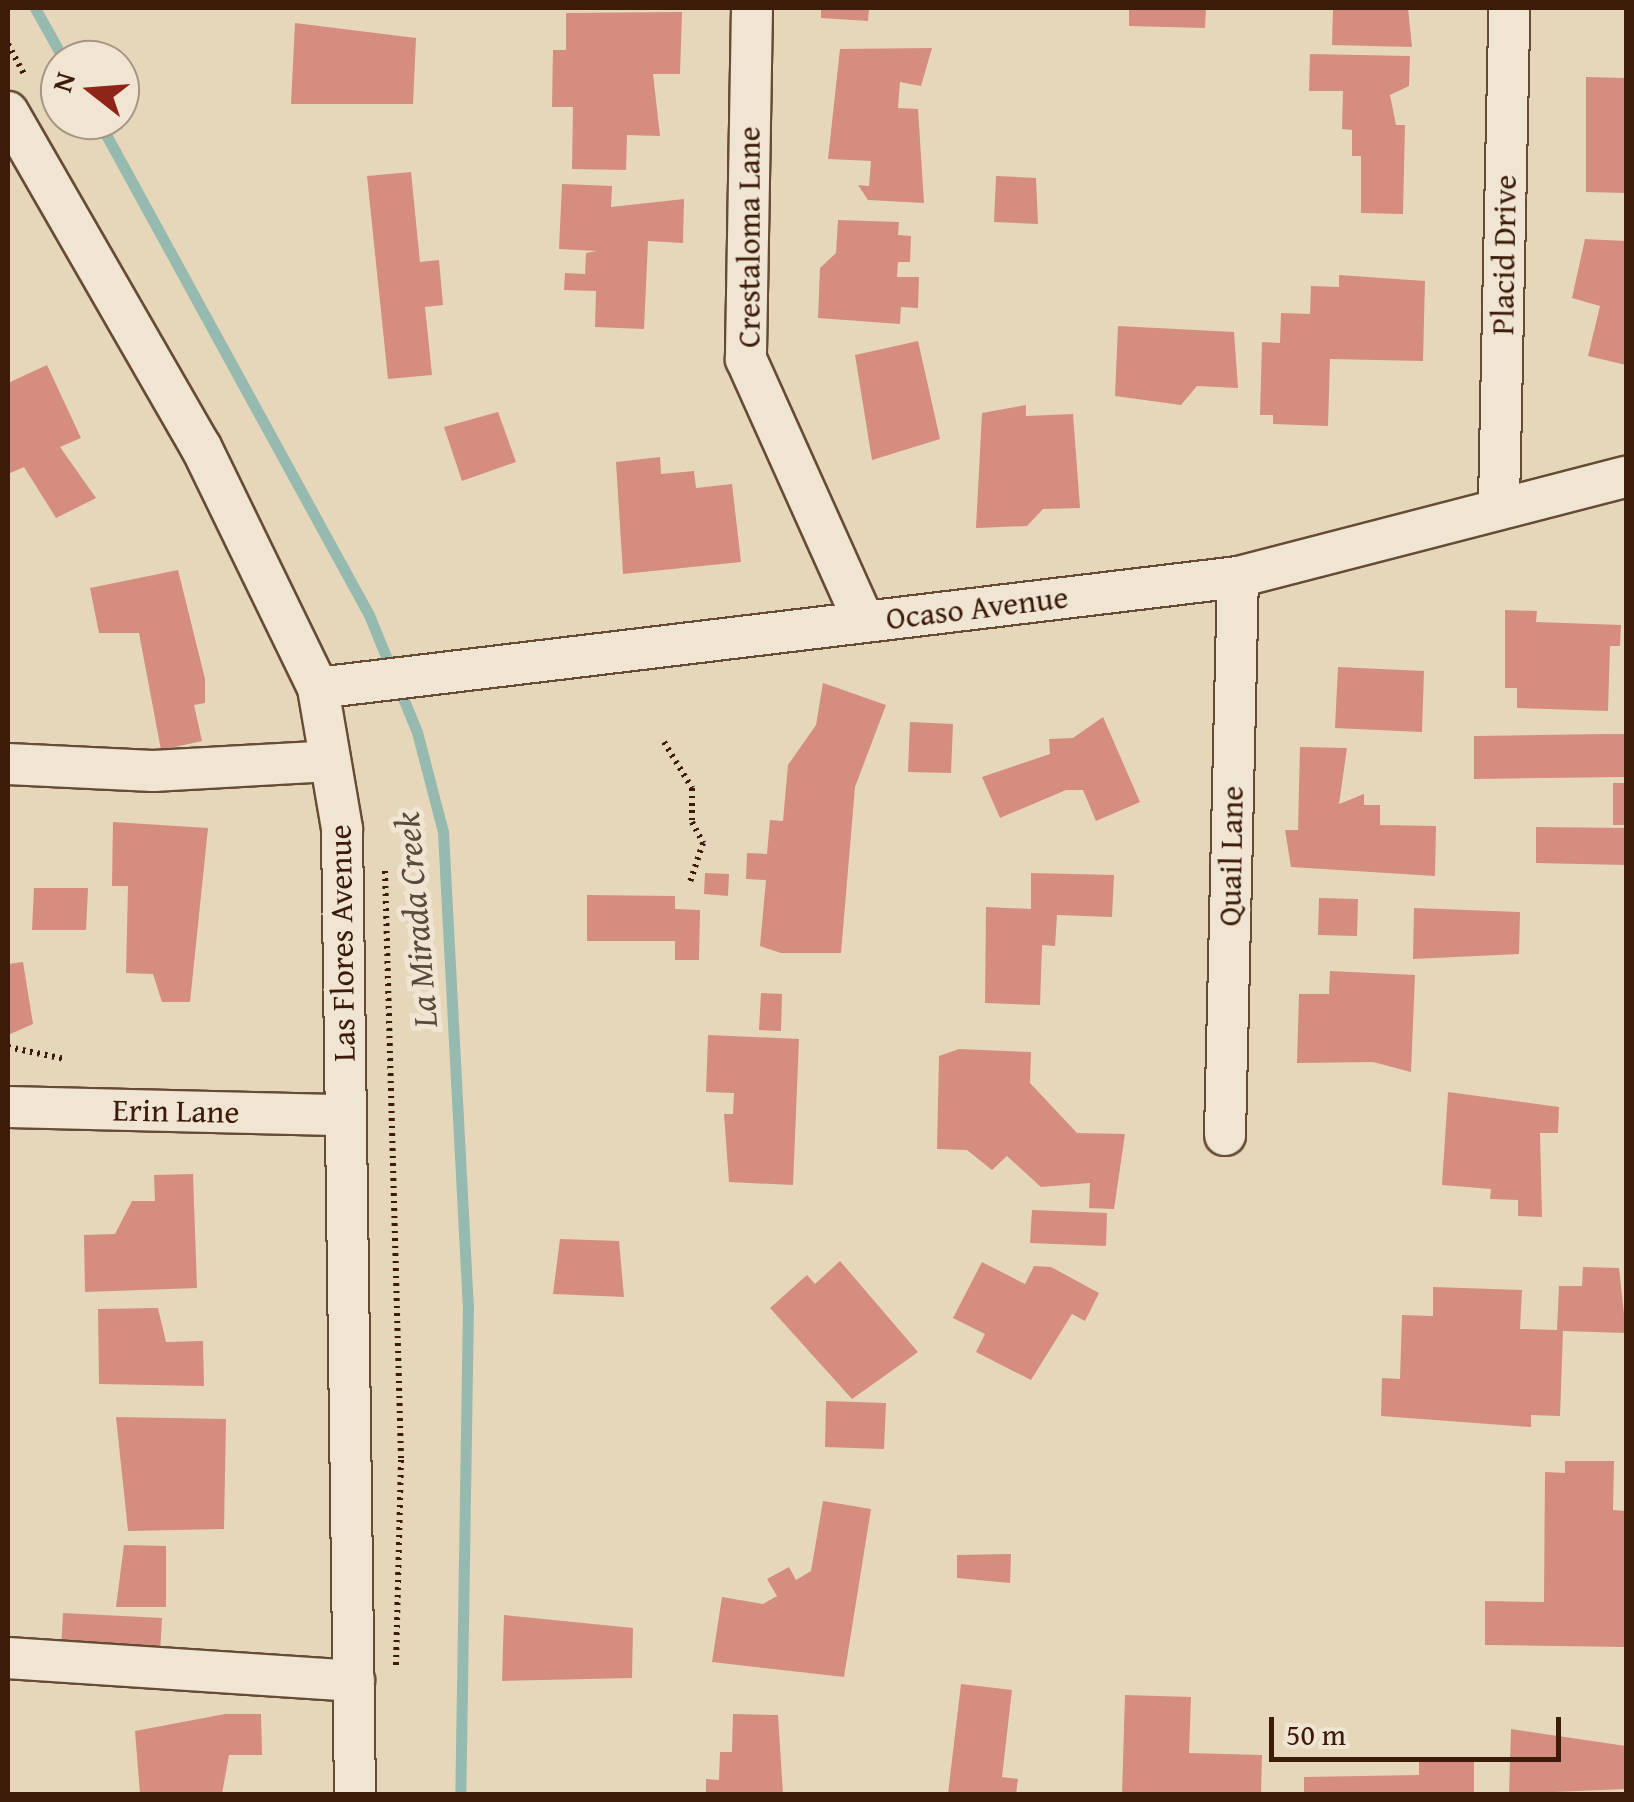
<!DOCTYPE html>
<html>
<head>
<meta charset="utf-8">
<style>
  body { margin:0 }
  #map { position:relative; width:1634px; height:1802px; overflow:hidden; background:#e6d7ba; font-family:"Gentium Book Plus",serif }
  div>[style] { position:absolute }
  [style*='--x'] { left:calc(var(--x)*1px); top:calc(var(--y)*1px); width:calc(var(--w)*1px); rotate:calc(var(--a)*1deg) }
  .stream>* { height:11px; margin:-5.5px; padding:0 5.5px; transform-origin:5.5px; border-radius:5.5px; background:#96baaf }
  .building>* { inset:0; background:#d58d80 }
  .path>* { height:6px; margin-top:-3px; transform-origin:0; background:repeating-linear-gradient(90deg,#3c1c09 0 2.5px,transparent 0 7.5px) }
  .roads { filter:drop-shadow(2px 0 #664b35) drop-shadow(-2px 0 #664b35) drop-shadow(0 2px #664b35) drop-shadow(0 -2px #664b35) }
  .minor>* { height:40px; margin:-20px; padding:0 20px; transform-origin:20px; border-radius:20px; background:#efe5d2 }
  span { translate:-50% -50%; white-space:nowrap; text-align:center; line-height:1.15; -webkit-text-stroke:10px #efe5d2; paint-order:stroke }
  .street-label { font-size:32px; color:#3c1c09 }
  .water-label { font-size:35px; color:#574b3b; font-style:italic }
  .frame { position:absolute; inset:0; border:10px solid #3c1c09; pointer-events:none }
  .north { position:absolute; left:40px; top:40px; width:100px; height:100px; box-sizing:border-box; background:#efe5d2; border:2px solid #a79582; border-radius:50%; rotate:287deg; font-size:28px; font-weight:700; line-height:40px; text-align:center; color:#3c1c09 }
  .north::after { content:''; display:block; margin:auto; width:35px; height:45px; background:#8f2418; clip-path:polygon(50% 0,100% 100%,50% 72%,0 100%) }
  .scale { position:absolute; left:1269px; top:1717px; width:292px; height:45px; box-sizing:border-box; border:5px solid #3c1c09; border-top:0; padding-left:12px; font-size:30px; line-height:35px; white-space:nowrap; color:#3c1c09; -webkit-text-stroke:8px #efe5d2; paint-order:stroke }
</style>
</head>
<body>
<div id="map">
  <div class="stream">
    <div style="--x:35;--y:8;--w:60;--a:60.9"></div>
    <div style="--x:98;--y:120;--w:564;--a:61.3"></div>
    <div style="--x:369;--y:615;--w:126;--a:67.7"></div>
    <div style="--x:417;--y:732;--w:103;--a:75.4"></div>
    <div style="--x:443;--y:832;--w:474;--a:87"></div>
    <div style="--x:468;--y:1305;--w:489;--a:90.9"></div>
  </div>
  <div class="building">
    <div style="clip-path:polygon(821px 8px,869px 8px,868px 21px,821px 18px)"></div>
    <div style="clip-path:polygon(1129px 8px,1206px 8px,1205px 28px,1129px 26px)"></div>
    <div style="clip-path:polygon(1333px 8px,1408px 8px,1412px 47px,1332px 45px)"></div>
    <div style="clip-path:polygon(682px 12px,680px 74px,653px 74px,660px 136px,627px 135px,626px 170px,572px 169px,573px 107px,552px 107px,553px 50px,566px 50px,566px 13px)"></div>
    <div style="clip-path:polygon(295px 23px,416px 38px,413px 104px,291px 104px)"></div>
    <div style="clip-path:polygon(932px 48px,921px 86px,900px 82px,898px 108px,918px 109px,924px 203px,868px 200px,858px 185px,869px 186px,871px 161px,828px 159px,840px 49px)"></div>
    <div style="clip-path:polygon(1310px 54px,1410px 56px,1409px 86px,1390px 95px,1396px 125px,1405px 125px,1403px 214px,1361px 213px,1361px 156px,1352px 156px,1352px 130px,1342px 129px,1343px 91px,1309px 91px)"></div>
    <div style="clip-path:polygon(1586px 77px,1626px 78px,1626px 193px,1586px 192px)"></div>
    <div style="clip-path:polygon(411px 172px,420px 262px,439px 260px,443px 305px,425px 307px,432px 375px,388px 379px,367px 176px)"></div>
    <div style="clip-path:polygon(996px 176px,1036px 178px,1038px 224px,994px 222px)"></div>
    <div style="clip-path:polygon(562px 184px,612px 186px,611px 207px,684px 199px,683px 243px,648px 241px,644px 329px,595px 327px,596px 291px,564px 290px,565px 273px,585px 274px,586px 253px,597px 251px,559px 249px)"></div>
    <div style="clip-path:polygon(838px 220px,899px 222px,898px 235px,911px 236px,910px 262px,898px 262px,897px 277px,919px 277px,918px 308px,901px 307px,900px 324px,818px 318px,820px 268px,836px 253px)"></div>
    <div style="clip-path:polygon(1585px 239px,1626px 241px,1626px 365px,1588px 356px,1600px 306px,1572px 298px)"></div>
    <div style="clip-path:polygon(1339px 275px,1425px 281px,1423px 361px,1330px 359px,1328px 426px,1273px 424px,1273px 415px,1260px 415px,1262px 342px,1280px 343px,1281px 313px,1310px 314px,1311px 286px,1339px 287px)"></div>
    <div style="clip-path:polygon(1118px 326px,1234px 332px,1238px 388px,1197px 386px,1181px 405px,1115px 396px)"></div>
    <div style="clip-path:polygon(918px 341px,940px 439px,872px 460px,855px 355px)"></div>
    <div style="clip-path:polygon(47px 365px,81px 438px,60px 447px,96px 498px,56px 518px,24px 467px,8px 474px,8px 383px)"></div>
    <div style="clip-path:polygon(1026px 405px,1026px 416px,1073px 414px,1080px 508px,1043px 509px,1027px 526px,976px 528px,982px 413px)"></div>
    <div style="clip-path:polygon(498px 412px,516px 462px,462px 481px,444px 427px)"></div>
    <div style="clip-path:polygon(660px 457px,661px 474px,694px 471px,696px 488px,732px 484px,741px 562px,623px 574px,616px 462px)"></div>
    <div style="clip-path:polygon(178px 570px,205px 679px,205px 703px,194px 705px,202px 741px,161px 750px,139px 633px,99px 633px,90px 588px)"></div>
    <div style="clip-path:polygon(1505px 610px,1537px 611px,1536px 622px,1621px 625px,1620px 646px,1610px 646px,1608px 711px,1517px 708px,1517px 688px,1505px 688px)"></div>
    <div style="clip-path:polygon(1338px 667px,1424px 671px,1422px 732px,1335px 728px)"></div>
    <div style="clip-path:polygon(823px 683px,886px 705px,855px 787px,841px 953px,781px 953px,760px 946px,766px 880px,746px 879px,747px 853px,767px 854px,770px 820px,783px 821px,788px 765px,816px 725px)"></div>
    <div style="clip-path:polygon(1103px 717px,1140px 802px,1096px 821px,1083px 790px,1066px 790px,1000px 818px,982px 777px,1050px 754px,1049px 739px,1073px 738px)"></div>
    <div style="clip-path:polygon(910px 722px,953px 724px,951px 773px,908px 772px)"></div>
    <div style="clip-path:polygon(1604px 734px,1626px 734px,1626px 777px,1474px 779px,1474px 736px)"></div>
    <div style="clip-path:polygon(1300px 747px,1347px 748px,1339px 804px,1364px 794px,1364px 805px,1380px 805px,1380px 825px,1436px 826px,1435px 876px,1291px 867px,1285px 830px,1298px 830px)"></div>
    <div style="clip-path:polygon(1613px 783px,1626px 783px,1626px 825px,1613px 825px)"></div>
    <div style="clip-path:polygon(113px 822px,208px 828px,190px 1002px,162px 1002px,153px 974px,126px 973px,128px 886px,112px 886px)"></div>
    <div style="clip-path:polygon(1536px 827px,1626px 828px,1626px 865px,1536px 863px)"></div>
    <div style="clip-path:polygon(705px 873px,729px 874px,728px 896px,704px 894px)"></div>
    <div style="clip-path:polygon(1031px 873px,1114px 875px,1112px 917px,1057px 915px,1055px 946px,1042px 945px,1040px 1005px,985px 1003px,986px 907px,1031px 909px)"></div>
    <div style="clip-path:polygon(34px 888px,88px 888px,86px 930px,32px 930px)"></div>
    <div style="clip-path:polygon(587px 895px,675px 896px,675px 909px,700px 910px,699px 960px,675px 960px,675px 941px,587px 941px)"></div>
    <div style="clip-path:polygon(1319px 898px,1358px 899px,1357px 936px,1318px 935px)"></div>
    <div style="clip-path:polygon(1414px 908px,1520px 912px,1519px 954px,1413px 959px)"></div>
    <div style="clip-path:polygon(23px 962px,33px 1024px,8px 1035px,8px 964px)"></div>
    <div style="clip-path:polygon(1330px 971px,1415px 975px,1411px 1072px,1373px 1062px,1297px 1063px,1299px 994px,1329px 994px)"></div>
    <div style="clip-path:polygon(761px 993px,782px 994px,781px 1031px,759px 1030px)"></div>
    <div style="clip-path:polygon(708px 1035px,799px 1039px,793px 1185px,729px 1182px,724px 1114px,733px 1114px,734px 1093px,706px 1092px)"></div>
    <div style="clip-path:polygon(959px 1049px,1031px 1052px,1030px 1083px,1077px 1133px,1125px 1134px,1114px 1209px,1089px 1208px,1090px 1183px,1041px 1187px,1007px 1156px,992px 1170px,967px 1150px,937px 1149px,939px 1056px)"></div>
    <div style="clip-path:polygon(1448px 1092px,1559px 1107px,1558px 1133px,1540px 1133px,1542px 1217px,1518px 1216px,1518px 1200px,1490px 1199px,1491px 1189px,1442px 1185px)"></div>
    <div style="clip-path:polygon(193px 1174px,197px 1288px,85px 1292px,84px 1235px,115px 1234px,132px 1201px,155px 1201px,154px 1175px)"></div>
    <div style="clip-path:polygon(1032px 1210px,1107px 1213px,1106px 1246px,1030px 1243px)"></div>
    <div style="clip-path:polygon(560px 1239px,619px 1241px,624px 1297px,553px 1294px)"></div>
    <div style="clip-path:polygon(840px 1261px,918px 1352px,852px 1399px,770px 1308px,807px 1275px,815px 1284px)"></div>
    <div style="clip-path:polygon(982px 1262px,1025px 1284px,1034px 1266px,1051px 1267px,1099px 1293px,1085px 1321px,1072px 1314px,1031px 1380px,976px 1352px,985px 1334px,953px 1318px)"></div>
    <div style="clip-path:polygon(1583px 1267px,1619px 1268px,1626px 1333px,1563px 1331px,1560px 1416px,1531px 1415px,1531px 1427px,1381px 1416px,1382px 1378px,1400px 1379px,1402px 1315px,1433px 1316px,1433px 1287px,1522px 1290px,1520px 1329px,1557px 1330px,1559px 1286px,1582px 1286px)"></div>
    <div style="clip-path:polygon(158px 1308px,166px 1342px,203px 1341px,204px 1386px,99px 1384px,98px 1309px)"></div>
    <div style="clip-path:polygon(826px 1401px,886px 1403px,884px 1449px,825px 1447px)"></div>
    <div style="clip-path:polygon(116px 1417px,226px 1419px,224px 1529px,128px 1531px)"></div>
    <div style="clip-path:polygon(1565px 1461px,1614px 1461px,1613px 1510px,1626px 1511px,1626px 1647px,1485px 1645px,1485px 1601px,1544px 1602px,1545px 1472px,1565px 1473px)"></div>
    <div style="clip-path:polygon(823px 1501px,871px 1509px,844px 1677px,712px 1662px,722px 1597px,763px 1604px,777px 1596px,767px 1579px,789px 1567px,796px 1580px,811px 1571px)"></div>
    <div style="clip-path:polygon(124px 1545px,166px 1546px,166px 1607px,116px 1607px)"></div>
    <div style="clip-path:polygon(1011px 1554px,1010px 1583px,957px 1578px,957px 1555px)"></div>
    <div style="clip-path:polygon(63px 1613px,162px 1618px,160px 1655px,61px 1650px)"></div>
    <div style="clip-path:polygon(504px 1615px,633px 1628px,632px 1678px,502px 1681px)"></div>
    <div style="clip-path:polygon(961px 1684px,1012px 1690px,1002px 1777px,1018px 1779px,1016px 1794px,948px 1794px)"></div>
    <div style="clip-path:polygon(1125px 1695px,1191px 1697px,1189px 1753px,1262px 1755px,1261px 1794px,1122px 1794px)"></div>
    <div style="clip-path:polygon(225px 1714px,261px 1714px,262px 1755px,229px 1755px,222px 1794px,140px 1794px,135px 1731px)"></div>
    <div style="clip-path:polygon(733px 1714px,778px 1715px,783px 1794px,706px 1794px,706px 1779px,719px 1780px,720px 1752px,732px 1752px)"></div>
    <div style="clip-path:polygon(1511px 1729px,1626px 1746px,1626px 1789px,1509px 1794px)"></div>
    <div style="clip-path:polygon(1419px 1762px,1474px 1762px,1474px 1794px,1304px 1794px,1304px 1777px,1419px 1775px)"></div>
  </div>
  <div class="path">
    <div style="--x:8;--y:44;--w:36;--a:62"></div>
    <div style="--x:664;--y:742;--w:54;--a:58.7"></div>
    <div style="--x:692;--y:788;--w:34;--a:90"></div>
    <div style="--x:692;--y:822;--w:24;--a:62"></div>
    <div style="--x:703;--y:843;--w:41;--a:108.4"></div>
    <div style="--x:385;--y:871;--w:589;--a:88.44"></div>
    <div style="--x:401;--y:1460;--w:208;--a:91.4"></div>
    <div style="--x:8;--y:1047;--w:58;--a:11.9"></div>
  </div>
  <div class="roads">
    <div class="minor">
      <div style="--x:752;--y:8;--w:351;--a:91"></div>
      <div style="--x:746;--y:359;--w:287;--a:65.8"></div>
      <div style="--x:8;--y:112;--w:387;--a:60.1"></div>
      <div style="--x:201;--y:447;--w:268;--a:64.1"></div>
      <div style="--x:318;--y:688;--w:143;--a:80.3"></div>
      <div style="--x:342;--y:829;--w:965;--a:89.23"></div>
      <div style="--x:1499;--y:503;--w:495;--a:-88.8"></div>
      <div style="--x:318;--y:688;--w:927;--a:-6.88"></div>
      <div style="--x:1238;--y:577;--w:401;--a:-14.5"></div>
      <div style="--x:8;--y:764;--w:145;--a:2.8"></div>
      <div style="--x:153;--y:771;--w:177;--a:-3.2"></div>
      <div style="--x:8;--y:1107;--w:337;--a:1.4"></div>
      <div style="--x:1225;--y:1135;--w:558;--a:-88.67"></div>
      <div style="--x:8;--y:1658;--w:347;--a:3.8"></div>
    </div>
  </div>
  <div class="street-label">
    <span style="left:749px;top:237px;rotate:-90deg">Crestaloma Lane</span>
    <span style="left:1504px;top:255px;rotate:-89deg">Placid Drive</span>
    <span style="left:977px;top:608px;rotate:-7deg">Ocaso Avenue</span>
    <span style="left:1231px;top:856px;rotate:-89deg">Quail Lane</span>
    <span style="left:342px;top:943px;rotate:-91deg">Las Flores Avenue</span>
    <span style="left:176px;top:1111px;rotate:1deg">Erin Lane</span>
  </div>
  <div class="water-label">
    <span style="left:416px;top:920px;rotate:-95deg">La Mirada Creek</span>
  </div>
  <div class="frame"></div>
  <div class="north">N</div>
  <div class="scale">50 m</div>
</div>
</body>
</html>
